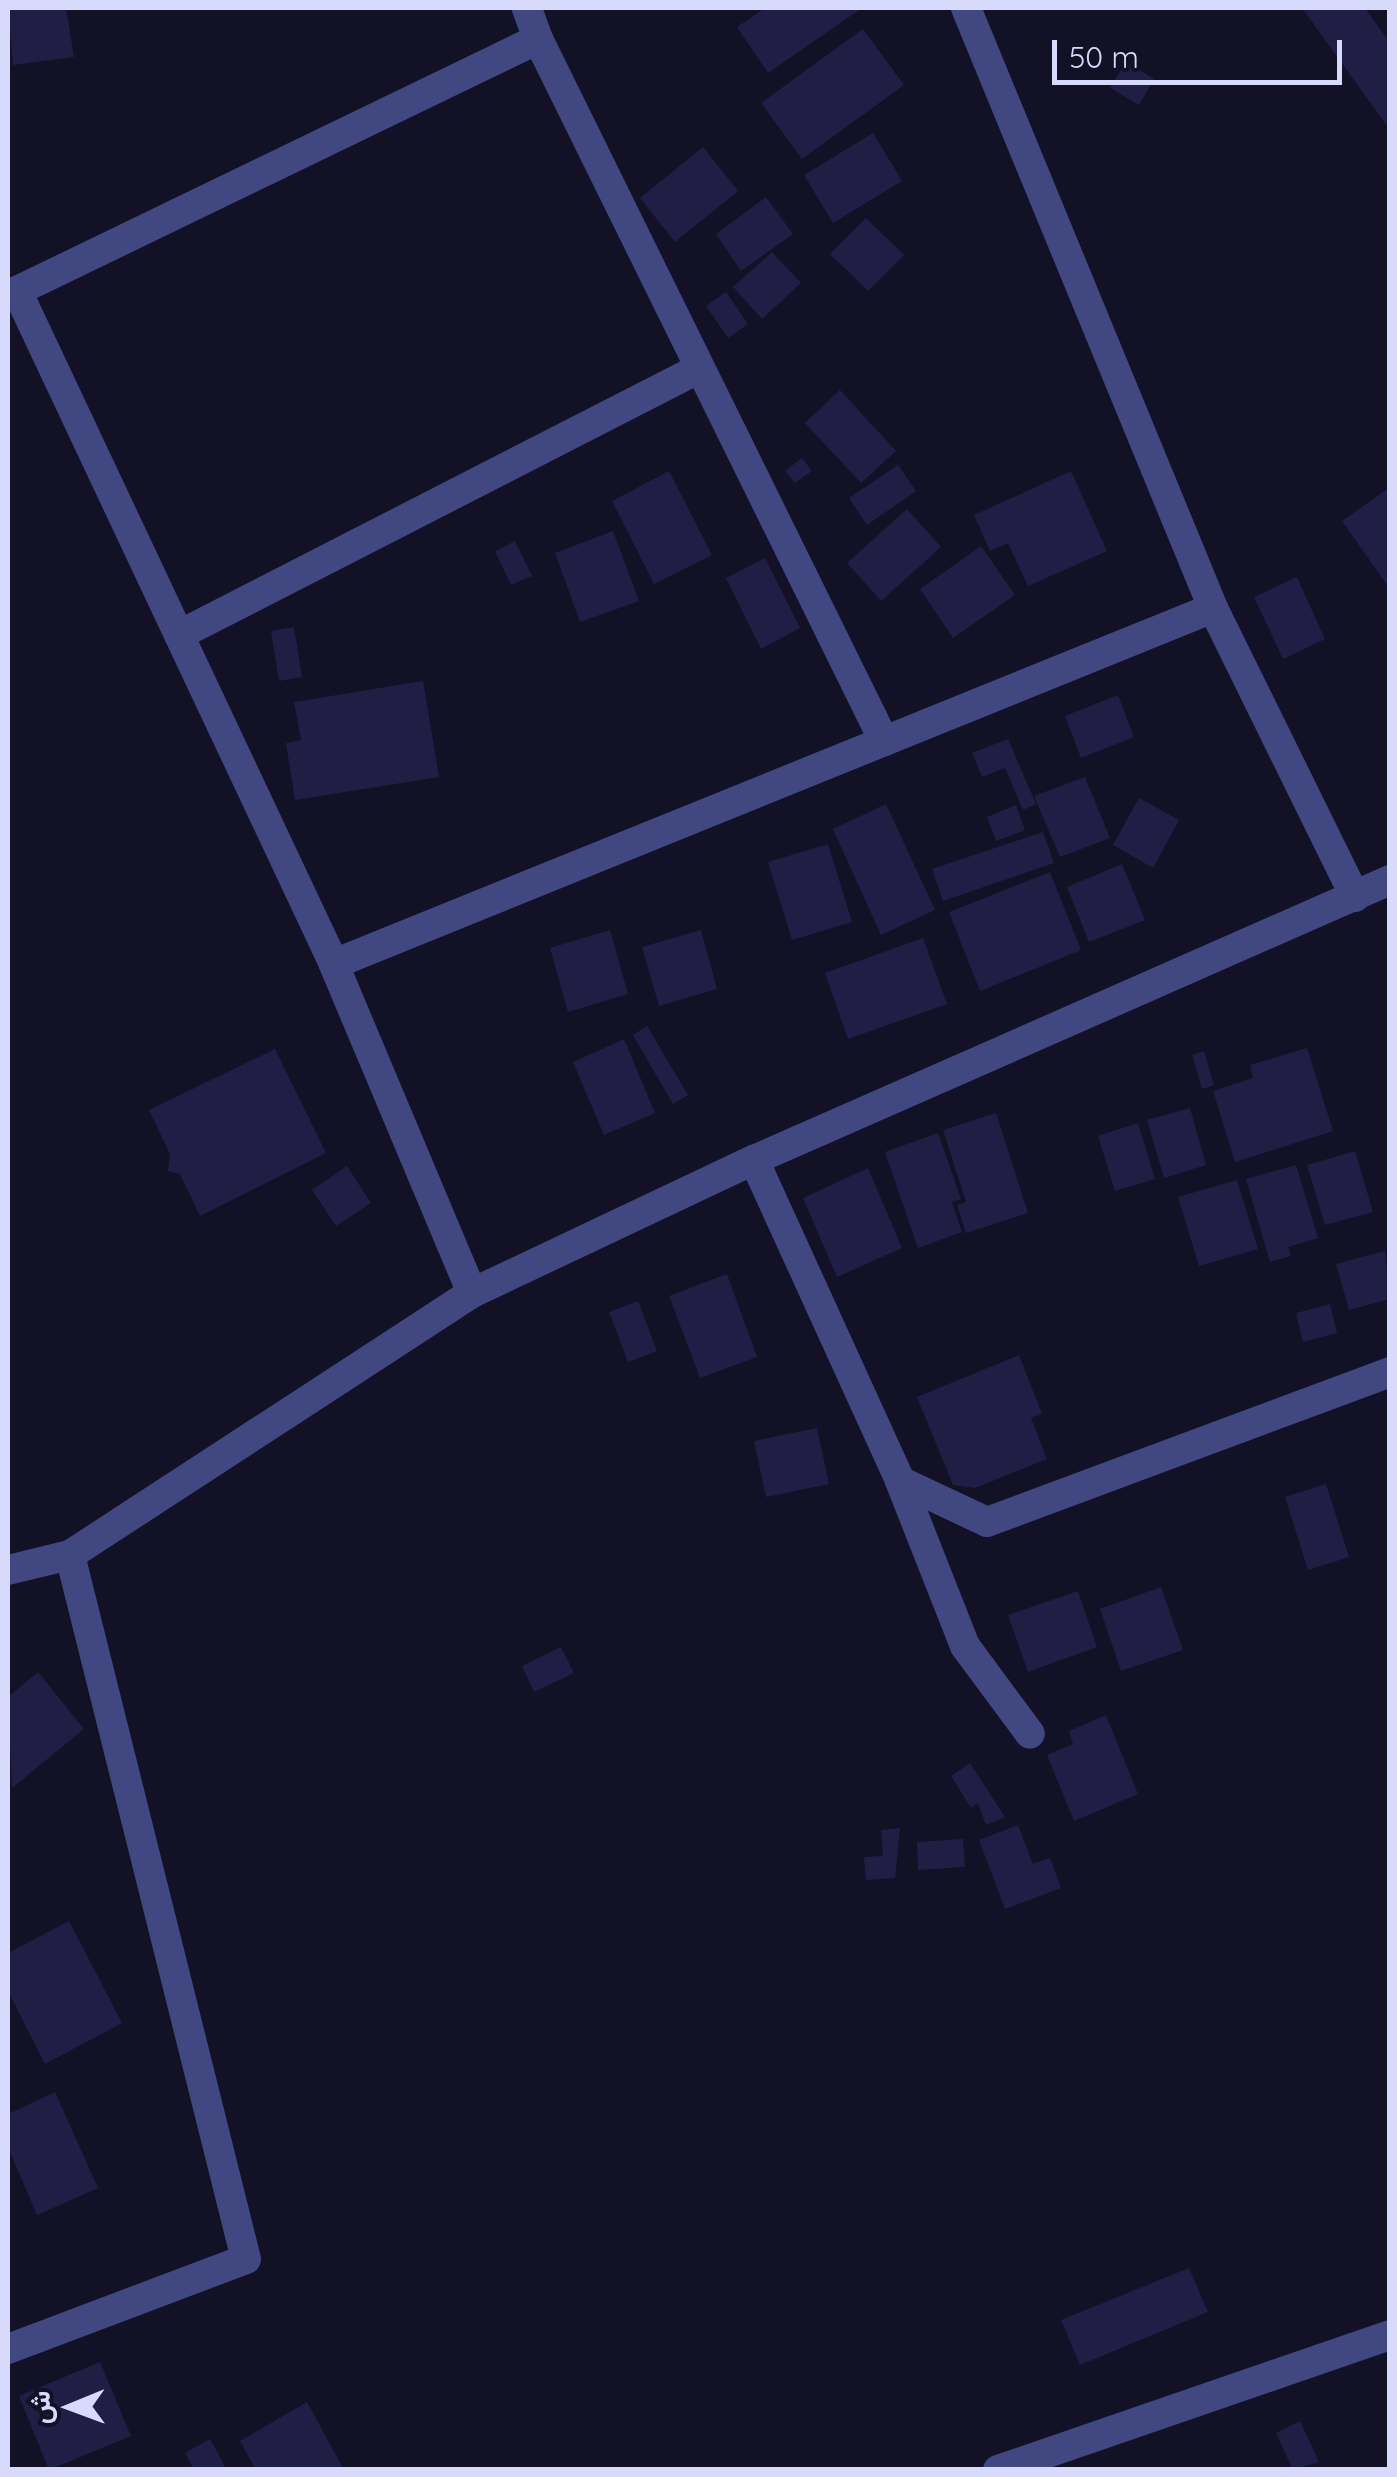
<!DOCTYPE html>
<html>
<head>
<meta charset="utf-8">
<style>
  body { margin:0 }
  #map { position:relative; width:1397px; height:2477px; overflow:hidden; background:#121126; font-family:Quicksand,Vazirmatn,sans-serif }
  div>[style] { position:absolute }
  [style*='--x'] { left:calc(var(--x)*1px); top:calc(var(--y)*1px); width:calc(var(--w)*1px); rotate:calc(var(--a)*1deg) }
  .building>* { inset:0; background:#211e45 }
  .minor>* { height:30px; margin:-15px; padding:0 15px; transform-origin:15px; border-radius:15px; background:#404781 }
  span { translate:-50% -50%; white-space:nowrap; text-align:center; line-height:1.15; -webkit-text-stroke:10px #121126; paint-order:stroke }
  .frame { position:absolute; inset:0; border:10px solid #d8dafc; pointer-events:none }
  .north { position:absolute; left:20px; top:2357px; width:100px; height:100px; -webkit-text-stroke:8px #121126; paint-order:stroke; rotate:269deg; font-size:28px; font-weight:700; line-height:40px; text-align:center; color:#d8dafc }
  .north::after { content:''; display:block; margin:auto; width:35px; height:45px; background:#d8dafc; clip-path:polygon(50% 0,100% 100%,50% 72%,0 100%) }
  .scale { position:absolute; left:1052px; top:40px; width:290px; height:45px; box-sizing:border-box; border:5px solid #d8dafc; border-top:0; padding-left:12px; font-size:30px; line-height:35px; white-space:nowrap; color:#d8dafc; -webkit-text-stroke:8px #121126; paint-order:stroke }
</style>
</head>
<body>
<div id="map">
  <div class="building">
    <div style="clip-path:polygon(8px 8px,66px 8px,74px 57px,13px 65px)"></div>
    <div style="clip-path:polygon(765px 8px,862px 8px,768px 73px,737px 27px)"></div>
    <div style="clip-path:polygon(1302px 8px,1365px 8px,1390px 43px,1390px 130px)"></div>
    <div style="clip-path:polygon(863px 29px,904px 85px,802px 159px,761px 103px)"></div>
    <div style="clip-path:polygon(1126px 62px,1154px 79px,1139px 105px,1110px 88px)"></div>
    <div style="clip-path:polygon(873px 133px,902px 181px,833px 223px,804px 175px)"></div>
    <div style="clip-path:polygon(703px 147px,738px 191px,675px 242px,640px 198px)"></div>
    <div style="clip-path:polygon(766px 197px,793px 234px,741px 271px,716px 234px)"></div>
    <div style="clip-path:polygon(866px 218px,904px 255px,868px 291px,830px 254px)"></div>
    <div style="clip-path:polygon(772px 252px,801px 283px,762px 319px,733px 287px)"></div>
    <div style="clip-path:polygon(726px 292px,748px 324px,728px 338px,706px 306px)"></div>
    <div style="clip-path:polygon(840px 390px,896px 451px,861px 483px,805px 423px)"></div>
    <div style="clip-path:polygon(802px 458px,812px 471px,795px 483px,785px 471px)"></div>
    <div style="clip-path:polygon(898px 465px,916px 491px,867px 525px,849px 498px)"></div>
    <div style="clip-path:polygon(669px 471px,712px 555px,654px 584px,612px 501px)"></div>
    <div style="clip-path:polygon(1071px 471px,1107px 551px,1028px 586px,1008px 543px,990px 551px,974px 515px)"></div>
    <div style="clip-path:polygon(1390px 487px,1390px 589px,1342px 521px)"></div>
    <div style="clip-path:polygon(907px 509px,941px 547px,881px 601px,847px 563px)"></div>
    <div style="clip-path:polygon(613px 531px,639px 601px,580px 622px,555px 553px)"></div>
    <div style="clip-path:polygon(515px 541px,532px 576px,511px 585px,495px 551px)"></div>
    <div style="clip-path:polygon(981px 546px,1015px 595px,953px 638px,920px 589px)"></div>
    <div style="clip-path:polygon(765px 558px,800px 628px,761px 649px,726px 578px)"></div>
    <div style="clip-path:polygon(1297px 577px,1325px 639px,1283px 659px,1254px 597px)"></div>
    <div style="clip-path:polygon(294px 627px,302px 677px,279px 681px,271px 631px)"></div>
    <div style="clip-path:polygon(423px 681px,439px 777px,295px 800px,286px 743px,301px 740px,294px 702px)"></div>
    <div style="clip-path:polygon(1118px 695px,1134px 737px,1081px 758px,1065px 716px)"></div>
    <div style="clip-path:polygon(1008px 739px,1036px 804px,1023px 810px,1005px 768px,982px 777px,972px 753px)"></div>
    <div style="clip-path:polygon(1085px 777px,1110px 838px,1060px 857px,1034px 796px)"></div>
    <div style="clip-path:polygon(1139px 798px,1179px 820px,1153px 868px,1113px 845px)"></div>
    <div style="clip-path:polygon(886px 804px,935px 910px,881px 935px,833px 829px)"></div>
    <div style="clip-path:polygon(1016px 805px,1025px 830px,996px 841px,987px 817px)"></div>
    <div style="clip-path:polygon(1043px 832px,1054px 863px,943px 901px,932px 869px)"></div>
    <div style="clip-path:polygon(828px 844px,852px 922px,792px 940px,768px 862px)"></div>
    <div style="clip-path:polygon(1122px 864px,1145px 920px,1089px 942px,1067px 887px)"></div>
    <div style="clip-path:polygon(1050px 872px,1081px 950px,980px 991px,949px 912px)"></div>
    <div style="clip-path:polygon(610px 930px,628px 994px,568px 1012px,550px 948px)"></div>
    <div style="clip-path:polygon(701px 930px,717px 989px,659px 1006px,642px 947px)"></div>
    <div style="clip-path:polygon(923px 938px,947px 1004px,848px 1039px,825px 973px)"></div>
    <div style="clip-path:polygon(647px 1026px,688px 1095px,673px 1104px,633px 1035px)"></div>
    <div style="clip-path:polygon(624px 1039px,655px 1113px,604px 1135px,573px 1062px)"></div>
    <div style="clip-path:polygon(1307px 1048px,1333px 1131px,1235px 1162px,1213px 1091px,1253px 1078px,1250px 1065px)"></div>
    <div style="clip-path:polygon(275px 1049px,326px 1153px,200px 1216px,180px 1174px,168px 1171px,170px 1154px,149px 1110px)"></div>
    <div style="clip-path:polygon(1204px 1051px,1214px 1085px,1202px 1089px,1192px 1055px)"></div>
    <div style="clip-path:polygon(1190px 1108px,1206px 1165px,1164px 1178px,1147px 1120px)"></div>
    <div style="clip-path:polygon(996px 1113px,1028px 1213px,966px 1233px,957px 1205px,966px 1202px,943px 1130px)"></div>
    <div style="clip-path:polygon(1138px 1123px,1155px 1179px,1115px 1191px,1098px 1136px)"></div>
    <div style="clip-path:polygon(938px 1133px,961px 1199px,952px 1202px,962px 1232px,918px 1248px,885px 1152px)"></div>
    <div style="clip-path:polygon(1355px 1151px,1373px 1212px,1325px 1225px,1307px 1165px)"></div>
    <div style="clip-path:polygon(1296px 1165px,1318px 1238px,1288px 1247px,1291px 1256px,1270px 1262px,1246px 1179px)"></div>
    <div style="clip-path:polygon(347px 1166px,371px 1203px,336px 1226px,312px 1190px)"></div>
    <div style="clip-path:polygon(868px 1168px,902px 1248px,837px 1277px,803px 1198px)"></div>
    <div style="clip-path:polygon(1237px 1180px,1258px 1249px,1199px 1266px,1178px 1197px)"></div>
    <div style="clip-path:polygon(1385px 1251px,1390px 1299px,1349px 1310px,1336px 1264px)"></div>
    <div style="clip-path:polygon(727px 1274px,757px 1357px,700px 1378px,669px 1296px)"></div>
    <div style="clip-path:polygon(638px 1301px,657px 1351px,628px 1362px,609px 1312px)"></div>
    <div style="clip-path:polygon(1330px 1304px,1337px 1333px,1303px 1342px,1296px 1313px)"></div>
    <div style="clip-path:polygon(1019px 1355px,1042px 1414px,1031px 1418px,1047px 1459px,975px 1488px,953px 1485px,917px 1397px)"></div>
    <div style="clip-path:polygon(817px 1428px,829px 1484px,766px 1497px,754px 1441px)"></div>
    <div style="clip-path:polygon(1326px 1484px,1349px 1557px,1308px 1570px,1285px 1497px)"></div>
    <div style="clip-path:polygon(1161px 1587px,1183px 1650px,1121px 1671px,1100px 1609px)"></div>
    <div style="clip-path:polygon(1078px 1591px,1097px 1647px,1028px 1672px,1008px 1615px)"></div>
    <div style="clip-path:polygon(561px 1647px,574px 1673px,534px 1692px,522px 1666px)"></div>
    <div style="clip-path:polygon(38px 1672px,84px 1729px,12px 1788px,8px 1697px)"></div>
    <div style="clip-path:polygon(1106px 1715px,1138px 1794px,1074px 1821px,1047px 1755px,1073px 1744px,1069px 1731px)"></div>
    <div style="clip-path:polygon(970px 1763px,1005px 1817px,986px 1825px,978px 1803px,971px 1808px,951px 1776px)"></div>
    <div style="clip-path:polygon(1018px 1825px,1033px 1864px,1050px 1858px,1061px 1888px,1005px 1909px,979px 1840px)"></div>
    <div style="clip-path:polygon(900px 1828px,895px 1878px,866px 1880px,864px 1857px,883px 1856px,881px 1830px)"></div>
    <div style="clip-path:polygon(963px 1839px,965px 1867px,918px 1870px,917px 1842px)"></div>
    <div style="clip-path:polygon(69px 1921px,122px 2023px,45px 2064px,8px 1991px,8px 1953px)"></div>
    <div style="clip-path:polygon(55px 2092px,98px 2188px,37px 2215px,8px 2147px,8px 2114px)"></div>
    <div style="clip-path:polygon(1189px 2268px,1208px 2312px,1080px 2365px,1061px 2320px)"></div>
    <div style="clip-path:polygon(100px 2362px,131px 2436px,49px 2470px,19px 2396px)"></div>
    <div style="clip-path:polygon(307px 2402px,344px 2470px,256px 2470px,240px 2441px)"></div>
    <div style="clip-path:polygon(1300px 2421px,1319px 2462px,1293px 2470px,1276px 2433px)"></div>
    <div style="clip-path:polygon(210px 2439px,227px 2470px,194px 2470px,185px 2453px)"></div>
  </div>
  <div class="minor">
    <div style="--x:966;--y:8;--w:649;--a:67.62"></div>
    <div style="--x:1213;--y:608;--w:322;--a:63.8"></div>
    <div style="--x:538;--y:39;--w:783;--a:63.76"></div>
    <div style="--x:179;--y:635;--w:585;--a:-27.13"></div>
    <div style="--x:334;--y:964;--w:948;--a:-22.05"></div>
    <div style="--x:754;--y:1160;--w:353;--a:65.5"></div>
    <div style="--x:900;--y:1481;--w:96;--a:25.2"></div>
    <div style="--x:987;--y:1522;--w:430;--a:-20.4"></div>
    <div style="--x:472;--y:1293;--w:357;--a:-112.8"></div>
    <div style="--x:334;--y:964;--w:744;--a:-115.22"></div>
    <div style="--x:17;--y:291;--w:579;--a:-25.81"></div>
    <div style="--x:538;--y:39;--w:33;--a:-110"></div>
    <div style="--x:900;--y:1481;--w:177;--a:68.5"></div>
    <div style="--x:965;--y:1646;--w:109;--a:53.5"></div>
    <div style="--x:8;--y:1570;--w:64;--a:-13.6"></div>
    <div style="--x:70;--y:1555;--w:480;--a:-33.1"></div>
    <div style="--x:472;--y:1293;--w:312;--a:-25.3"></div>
    <div style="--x:754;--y:1160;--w:695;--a:-23.76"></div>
    <div style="--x:8;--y:2349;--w:254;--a:-20.7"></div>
    <div style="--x:246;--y:2259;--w:726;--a:-104.04"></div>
    <div style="--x:998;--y:2470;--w:415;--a:-19"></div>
  </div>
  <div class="frame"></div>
  <div class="north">ش</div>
  <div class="scale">50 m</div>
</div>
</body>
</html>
